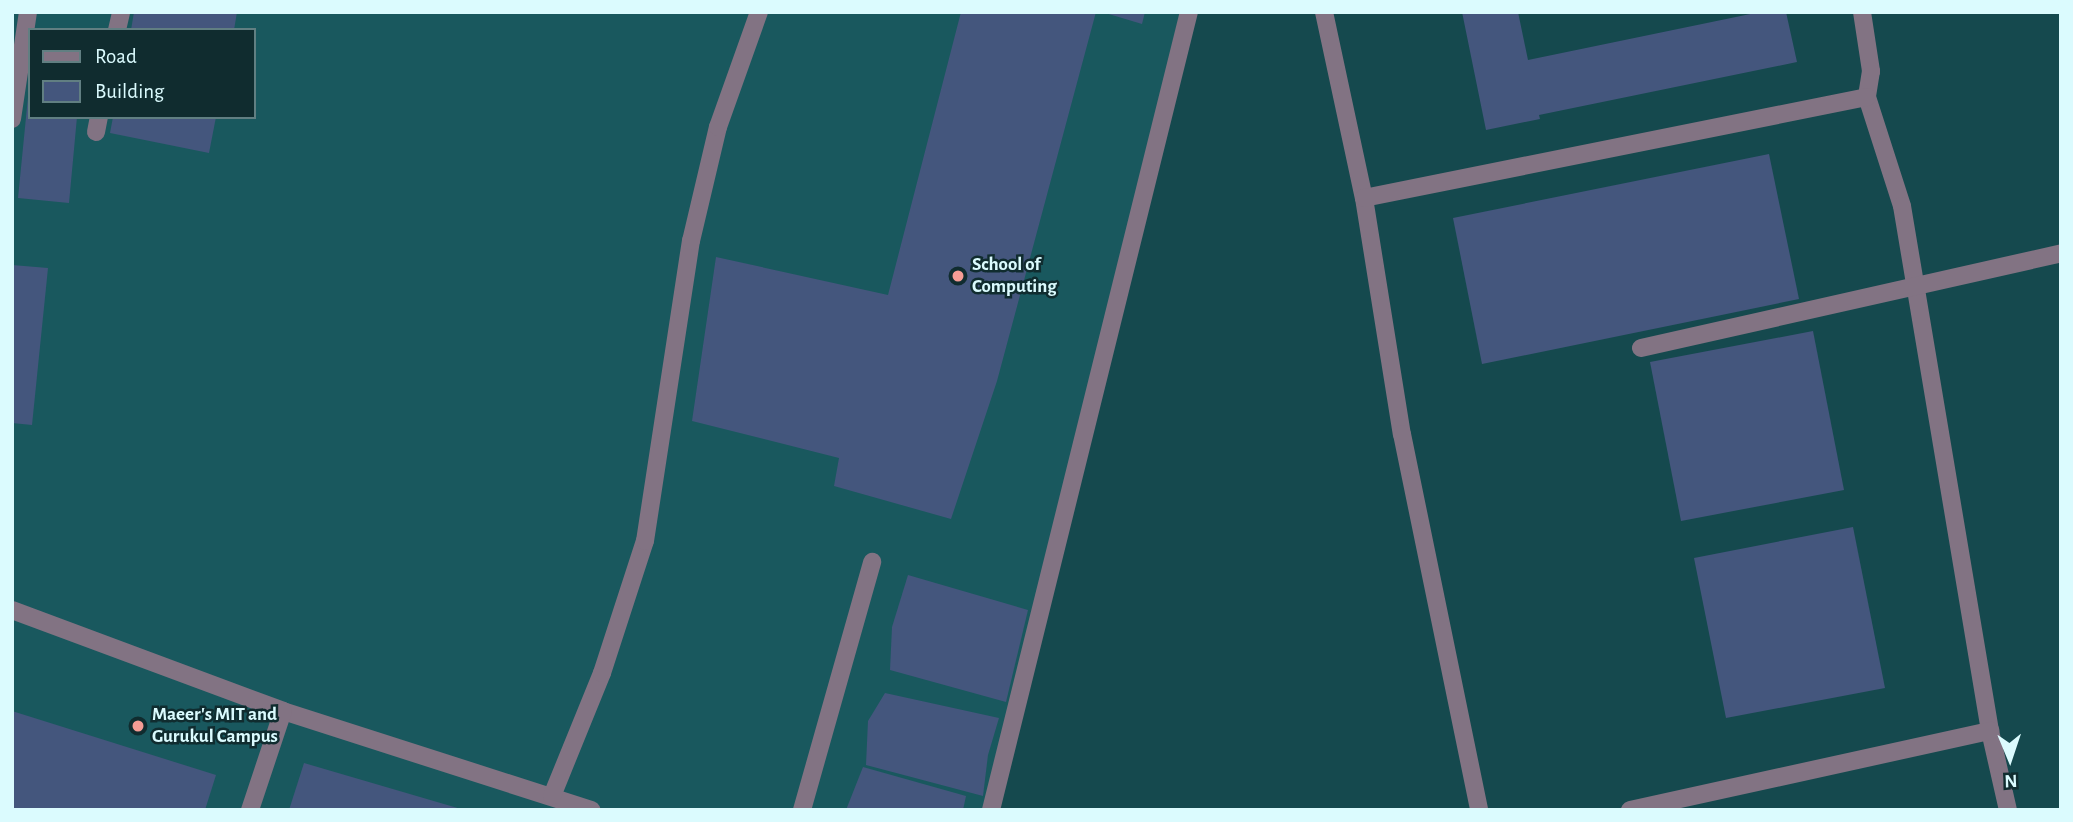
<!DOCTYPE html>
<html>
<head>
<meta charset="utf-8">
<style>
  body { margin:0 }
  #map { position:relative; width:2073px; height:822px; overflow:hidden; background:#15494e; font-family:"Alegreya Sans",sans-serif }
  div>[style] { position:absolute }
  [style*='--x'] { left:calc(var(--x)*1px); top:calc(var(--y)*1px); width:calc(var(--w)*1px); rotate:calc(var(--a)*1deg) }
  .built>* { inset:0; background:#19585e }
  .building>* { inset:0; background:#44567d }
  .minor>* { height:18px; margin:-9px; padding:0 9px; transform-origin:9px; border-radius:9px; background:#827383 }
  .dots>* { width:19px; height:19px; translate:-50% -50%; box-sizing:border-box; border:4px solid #102c2f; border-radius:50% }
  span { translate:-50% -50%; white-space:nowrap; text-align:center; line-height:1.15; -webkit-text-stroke:5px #102c2f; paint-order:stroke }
  .poi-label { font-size:19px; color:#dbfbfe; font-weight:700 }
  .left { translate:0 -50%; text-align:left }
  .frame { position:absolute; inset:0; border:14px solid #dbfbfe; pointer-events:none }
  .legend { position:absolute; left:28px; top:28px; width:228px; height:91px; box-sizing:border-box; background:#102c2f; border:2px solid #617f82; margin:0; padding:9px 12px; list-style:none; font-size:21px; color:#dbfbfe }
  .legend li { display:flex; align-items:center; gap:14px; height:35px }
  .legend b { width:35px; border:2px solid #617f82 }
  .north { position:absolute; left:1975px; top:724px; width:70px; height:70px; -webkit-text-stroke:5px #102c2f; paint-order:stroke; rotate:178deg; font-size:19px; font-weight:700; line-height:28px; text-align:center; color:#dbfbfe }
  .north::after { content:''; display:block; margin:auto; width:24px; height:32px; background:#dbfbfe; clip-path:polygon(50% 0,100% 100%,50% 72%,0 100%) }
</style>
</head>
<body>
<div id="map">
  <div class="built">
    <div style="clip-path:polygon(evenodd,12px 12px,1186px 12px,991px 810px,12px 810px,12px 12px,30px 30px,254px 30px,254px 117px,30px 117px,30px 30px)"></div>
  </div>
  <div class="building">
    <div style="clip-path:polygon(134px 12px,237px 12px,234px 30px,131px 30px)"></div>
    <div style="clip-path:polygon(961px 12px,1096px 12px,997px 381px,951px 519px,834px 486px,839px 458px,692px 421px,716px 257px,888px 295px)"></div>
    <div style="clip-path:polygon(1102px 12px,1145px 12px,1142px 24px)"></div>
    <div style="clip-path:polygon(1462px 12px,1518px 12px,1528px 60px,1760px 12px,1786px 12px,1797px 62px,1539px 115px,1540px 119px,1486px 130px)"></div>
    <div style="clip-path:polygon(28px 97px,30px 117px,77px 117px,69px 203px,18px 198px)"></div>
    <div style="clip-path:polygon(113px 117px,216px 117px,209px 153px,110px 133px)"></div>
    <div style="clip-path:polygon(1769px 154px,1799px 299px,1482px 364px,1453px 218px)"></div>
    <div style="clip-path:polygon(12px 265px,48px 268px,32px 425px,12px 423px)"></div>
    <div style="clip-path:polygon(1813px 331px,1844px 490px,1681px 521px,1650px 362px)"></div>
    <div style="clip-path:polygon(1853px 527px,1885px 688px,1726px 718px,1694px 558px)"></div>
    <div style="clip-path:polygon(908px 575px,1028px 610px,1006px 702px,890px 670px,892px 627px)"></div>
    <div style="clip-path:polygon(885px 693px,999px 718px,988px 755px,983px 796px,866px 765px,868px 721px)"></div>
    <div style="clip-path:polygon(12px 711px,216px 775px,205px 810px,12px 810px)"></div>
    <div style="clip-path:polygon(304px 763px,461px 809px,461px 810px,289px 810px)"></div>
    <div style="clip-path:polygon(863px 767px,966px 796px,963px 810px,846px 810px)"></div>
  </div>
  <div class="minor">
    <div style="--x:1324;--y:12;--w:190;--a:77.9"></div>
    <div style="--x:1364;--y:198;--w:239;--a:80.9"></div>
    <div style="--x:1402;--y:434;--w:384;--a:78.4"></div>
    <div style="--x:1862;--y:12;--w:60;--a:81.3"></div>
    <div style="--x:1871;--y:71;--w:26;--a:99"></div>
    <div style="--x:1867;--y:97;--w:114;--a:72.2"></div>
    <div style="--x:1902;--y:206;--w:532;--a:80.48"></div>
    <div style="--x:1990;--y:731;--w:81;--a:77.2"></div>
    <div style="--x:117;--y:30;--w:18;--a:-77"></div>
    <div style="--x:12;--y:119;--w:108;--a:-81.5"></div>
    <div style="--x:96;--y:132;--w:15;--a:-79"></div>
    <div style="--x:1364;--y:198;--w:513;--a:-11.35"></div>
    <div style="--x:1641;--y:348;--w:431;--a:-12.7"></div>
    <div style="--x:12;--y:610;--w:289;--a:20.4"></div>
    <div style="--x:283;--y:711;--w:324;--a:17.8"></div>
    <div style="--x:552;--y:796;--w:133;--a:-67.9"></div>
    <div style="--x:602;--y:673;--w:139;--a:-72"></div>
    <div style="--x:645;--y:541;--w:304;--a:-81.3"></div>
    <div style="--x:691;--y:241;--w:117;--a:-76.7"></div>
    <div style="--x:718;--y:127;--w:122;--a:-70.4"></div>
    <div style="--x:250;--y:810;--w:104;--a:-71.6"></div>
    <div style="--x:802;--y:810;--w:258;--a:-74.2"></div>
    <div style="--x:991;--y:810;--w:822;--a:-76.07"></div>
    <div style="--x:1630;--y:810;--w:369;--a:-12.4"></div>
  </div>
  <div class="dots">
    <div style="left:958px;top:276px;background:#f59c95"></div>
    <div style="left:138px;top:726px;background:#f59c95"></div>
  </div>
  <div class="poi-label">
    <span class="left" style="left:972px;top:276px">School of<br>Computing</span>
    <span class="left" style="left:152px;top:726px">Maeer's MIT and<br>Gurukul Campus</span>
  </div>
  <div class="frame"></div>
  <ul class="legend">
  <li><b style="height:9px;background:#827383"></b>Road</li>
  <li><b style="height:19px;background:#44567d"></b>Building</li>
  </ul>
  <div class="north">N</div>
</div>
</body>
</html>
